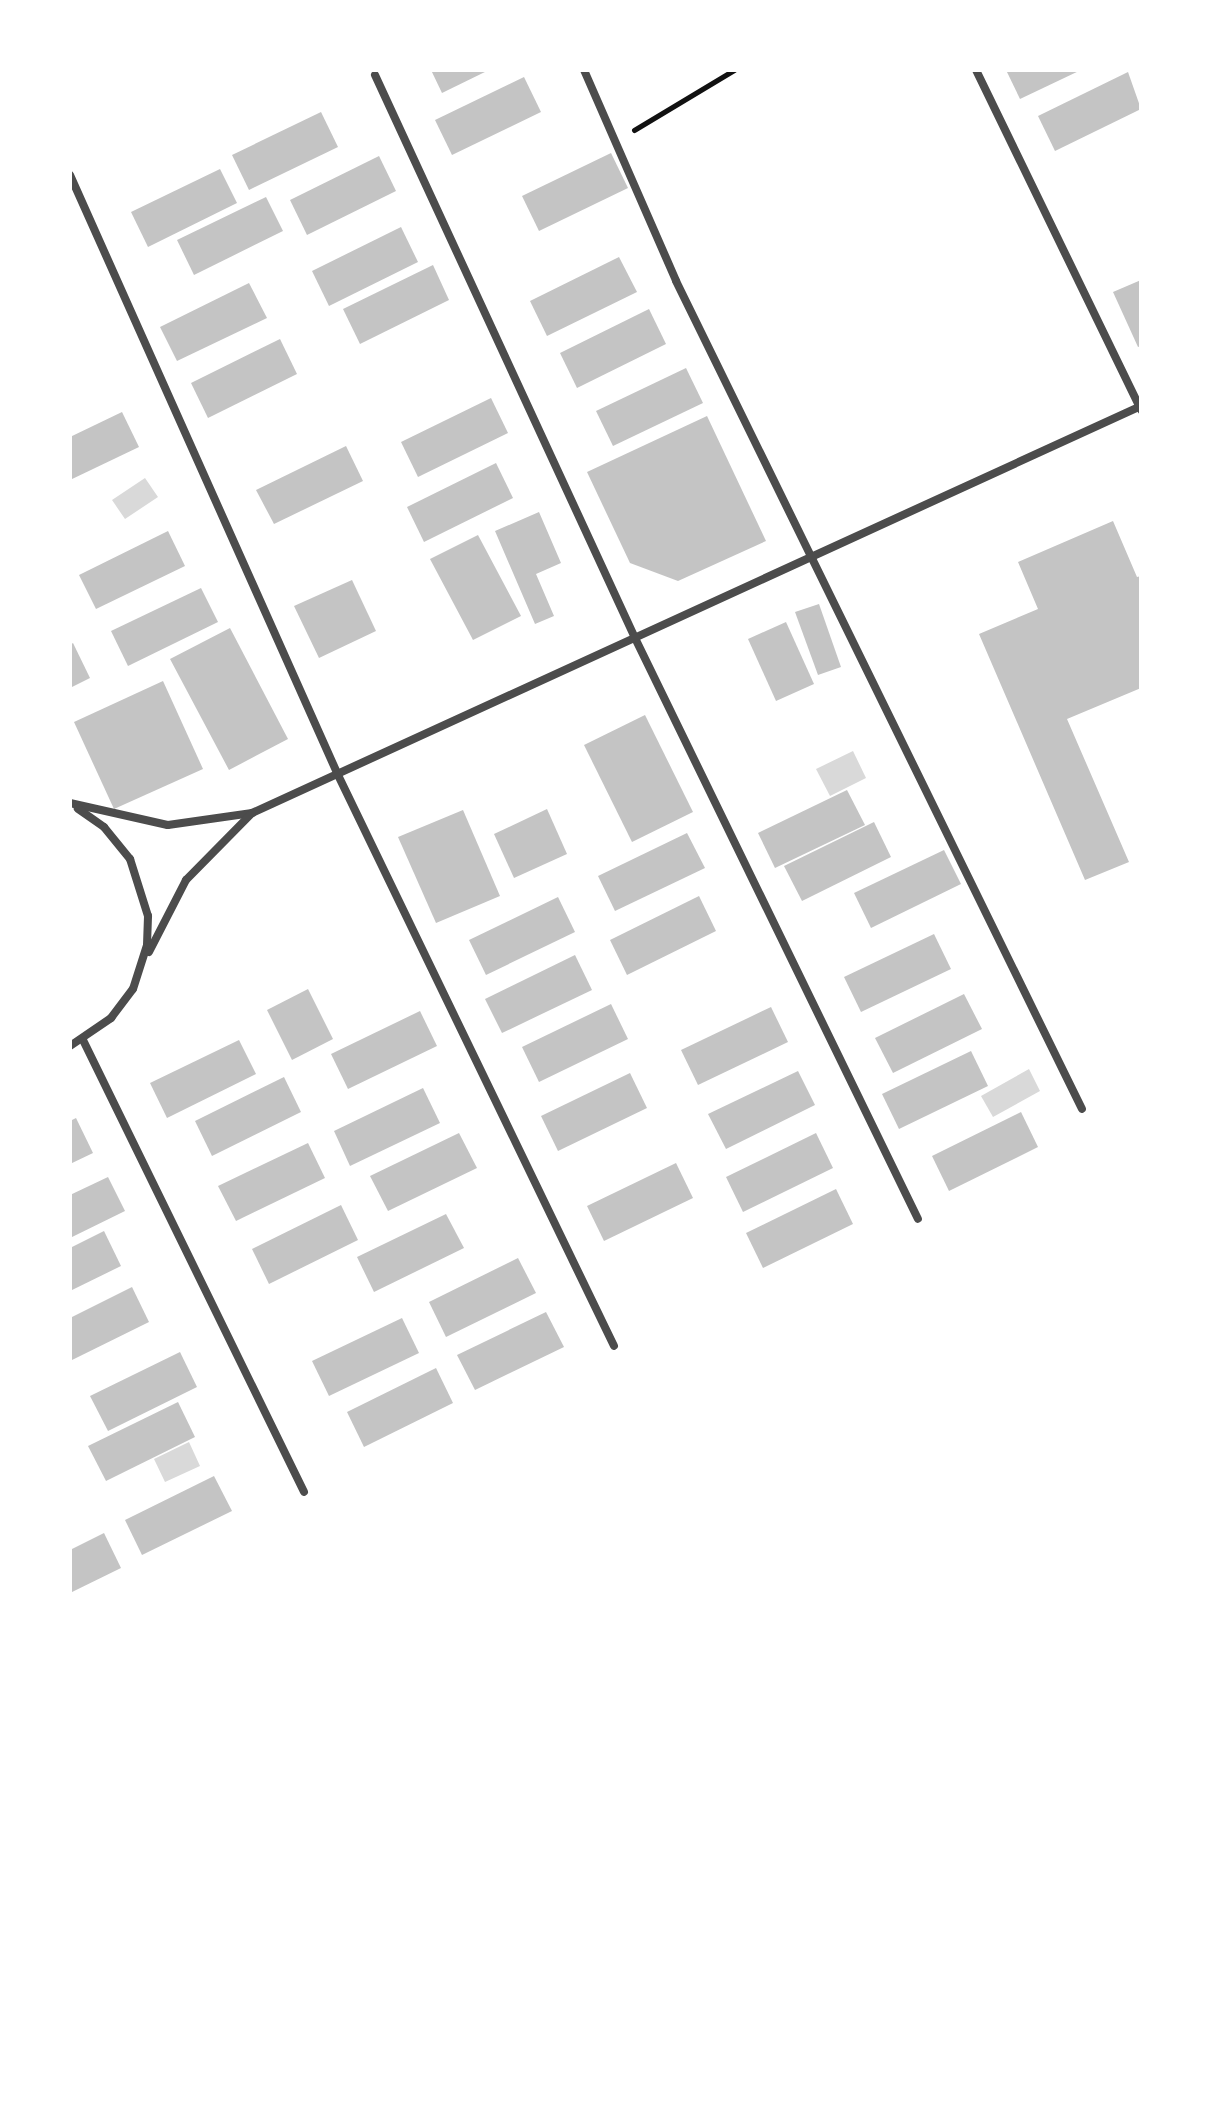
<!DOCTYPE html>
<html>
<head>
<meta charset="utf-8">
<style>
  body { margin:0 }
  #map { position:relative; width:1211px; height:2107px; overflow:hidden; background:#fff; font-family:Inter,sans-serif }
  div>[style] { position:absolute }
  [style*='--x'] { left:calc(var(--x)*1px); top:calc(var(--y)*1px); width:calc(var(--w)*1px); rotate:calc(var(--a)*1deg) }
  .water>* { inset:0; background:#d9d9d9 }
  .building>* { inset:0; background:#c4c4c4 }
  .path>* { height:5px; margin:-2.5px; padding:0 2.5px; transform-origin:2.5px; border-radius:2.5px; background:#111 }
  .minor>* { height:8px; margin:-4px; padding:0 4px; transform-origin:4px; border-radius:4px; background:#4c4c4c }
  span { translate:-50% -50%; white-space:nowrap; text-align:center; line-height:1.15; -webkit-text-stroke:8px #fff; paint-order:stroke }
  .frame { position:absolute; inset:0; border:72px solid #fff; pointer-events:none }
</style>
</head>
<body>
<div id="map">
  <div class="water">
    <div style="clip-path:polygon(145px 478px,158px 497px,125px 519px,112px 500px)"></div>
    <div style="clip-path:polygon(853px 751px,866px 778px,830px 796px,816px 769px)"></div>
    <div style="clip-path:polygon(1029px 1069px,1040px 1091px,993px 1117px,981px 1096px)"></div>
    <div style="clip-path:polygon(189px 1442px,200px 1466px,165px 1482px,154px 1459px)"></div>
  </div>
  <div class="building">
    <div style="clip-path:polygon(431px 70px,489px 70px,442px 93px)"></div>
    <div style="clip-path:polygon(1006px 70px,1081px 70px,1020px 99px)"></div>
    <div style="clip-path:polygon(1128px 72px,1141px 109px,1055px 151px,1038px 116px)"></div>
    <div style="clip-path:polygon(524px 77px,541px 112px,452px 155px,435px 120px)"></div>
    <div style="clip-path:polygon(321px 112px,338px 147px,249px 190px,232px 155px)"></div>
    <div style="clip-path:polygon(611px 153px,628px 188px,539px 231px,522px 196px)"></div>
    <div style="clip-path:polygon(379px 156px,396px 191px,307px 235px,290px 200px)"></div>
    <div style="clip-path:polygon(220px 169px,237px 203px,148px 247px,131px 212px)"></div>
    <div style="clip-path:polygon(266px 197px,283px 231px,194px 275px,177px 240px)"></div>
    <div style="clip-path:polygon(401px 227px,418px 262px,329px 306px,312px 271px)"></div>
    <div style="clip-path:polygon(619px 257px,637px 292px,547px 336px,530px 301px)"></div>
    <div style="clip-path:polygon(433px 265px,449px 300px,360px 344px,343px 309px)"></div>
    <div style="clip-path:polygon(1141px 280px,1141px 346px,1138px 347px,1113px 292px)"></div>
    <div style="clip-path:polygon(249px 283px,267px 318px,177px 361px,160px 327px)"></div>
    <div style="clip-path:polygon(649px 309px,666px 344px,577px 388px,560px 353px)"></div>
    <div style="clip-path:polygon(280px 339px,297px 374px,208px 418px,191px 383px)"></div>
    <div style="clip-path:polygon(686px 368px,703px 403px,613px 446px,596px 411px)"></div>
    <div style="clip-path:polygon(491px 398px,508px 433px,418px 477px,401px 442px)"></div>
    <div style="clip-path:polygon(122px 412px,139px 447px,70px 480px,70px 437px)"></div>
    <div style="clip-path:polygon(707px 416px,766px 541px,678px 581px,630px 563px,587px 472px)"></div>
    <div style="clip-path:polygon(346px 446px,363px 481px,274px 524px,256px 490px)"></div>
    <div style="clip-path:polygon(496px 463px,513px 498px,424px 542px,407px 507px)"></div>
    <div style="clip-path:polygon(539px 512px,561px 563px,536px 574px,554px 616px,535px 624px,495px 531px)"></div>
    <div style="clip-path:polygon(1113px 521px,1137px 577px,1141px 576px,1141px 688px,1067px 719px,1129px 862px,1085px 880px,979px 634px,1038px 609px,1018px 562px)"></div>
    <div style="clip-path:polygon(168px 531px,185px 566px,96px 609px,79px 575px)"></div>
    <div style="clip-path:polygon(478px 535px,521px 616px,473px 640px,430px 559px)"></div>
    <div style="clip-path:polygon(352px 580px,376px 631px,319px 658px,294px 606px)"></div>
    <div style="clip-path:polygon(201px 588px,218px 622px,128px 666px,111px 631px)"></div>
    <div style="clip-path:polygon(819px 604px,841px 667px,818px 675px,795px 612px)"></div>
    <div style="clip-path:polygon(786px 622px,814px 684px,776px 701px,748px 639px)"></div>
    <div style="clip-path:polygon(230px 628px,288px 739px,229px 770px,170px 659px)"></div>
    <div style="clip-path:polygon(73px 643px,90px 678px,70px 688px,70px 645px)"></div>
    <div style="clip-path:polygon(163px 681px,203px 769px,114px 809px,74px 722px)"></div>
    <div style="clip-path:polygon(645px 715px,693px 812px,632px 842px,584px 745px)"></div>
    <div style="clip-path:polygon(847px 790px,865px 825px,775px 868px,758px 833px)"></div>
    <div style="clip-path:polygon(547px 809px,567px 854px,514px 878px,494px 834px)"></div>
    <div style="clip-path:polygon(463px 810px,500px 896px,436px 923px,398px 837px)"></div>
    <div style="clip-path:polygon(874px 822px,891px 857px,802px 901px,784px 866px)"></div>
    <div style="clip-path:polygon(687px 833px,705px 868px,615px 911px,598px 876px)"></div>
    <div style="clip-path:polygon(944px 850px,961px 884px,871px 928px,854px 893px)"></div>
    <div style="clip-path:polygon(699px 896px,716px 931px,627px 975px,610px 940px)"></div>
    <div style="clip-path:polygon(558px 897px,575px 932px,486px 975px,469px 940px)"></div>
    <div style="clip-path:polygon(934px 934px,951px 969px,861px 1012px,844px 977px)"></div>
    <div style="clip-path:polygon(575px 955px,592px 990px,502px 1033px,485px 999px)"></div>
    <div style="clip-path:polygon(308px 989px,333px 1039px,292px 1060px,267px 1010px)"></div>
    <div style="clip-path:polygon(964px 994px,982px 1029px,893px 1073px,875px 1038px)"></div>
    <div style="clip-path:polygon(611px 1004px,628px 1039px,539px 1082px,522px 1047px)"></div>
    <div style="clip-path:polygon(771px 1007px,788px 1042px,698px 1085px,681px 1050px)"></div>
    <div style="clip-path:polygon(420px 1011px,437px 1046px,348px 1089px,331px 1054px)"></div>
    <div style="clip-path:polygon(239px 1040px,256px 1074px,167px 1118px,150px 1083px)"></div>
    <div style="clip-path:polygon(971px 1051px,988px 1086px,899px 1129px,882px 1094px)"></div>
    <div style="clip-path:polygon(798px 1071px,815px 1105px,726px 1149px,708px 1114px)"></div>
    <div style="clip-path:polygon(630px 1073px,647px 1108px,558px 1151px,541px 1116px)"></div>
    <div style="clip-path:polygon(284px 1077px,301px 1112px,212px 1156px,195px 1121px)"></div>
    <div style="clip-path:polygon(423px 1088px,440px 1123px,350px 1166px,334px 1131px)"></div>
    <div style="clip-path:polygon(1021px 1112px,1038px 1147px,949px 1191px,932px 1156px)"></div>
    <div style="clip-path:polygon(76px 1118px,93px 1153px,70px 1164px,70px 1121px)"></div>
    <div style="clip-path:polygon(459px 1133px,477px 1168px,388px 1211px,370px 1176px)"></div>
    <div style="clip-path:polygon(816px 1133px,833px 1168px,743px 1212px,726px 1177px)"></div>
    <div style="clip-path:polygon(308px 1143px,325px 1178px,236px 1221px,218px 1186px)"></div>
    <div style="clip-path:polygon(676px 1163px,693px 1198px,604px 1241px,587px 1206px)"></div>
    <div style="clip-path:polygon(108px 1177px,125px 1211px,70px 1238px,70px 1195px)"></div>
    <div style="clip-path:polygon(836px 1189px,853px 1224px,763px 1268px,746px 1233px)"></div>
    <div style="clip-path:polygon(341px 1205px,358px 1240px,269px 1284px,252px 1249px)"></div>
    <div style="clip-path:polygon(446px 1214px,464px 1248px,374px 1292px,357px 1257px)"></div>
    <div style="clip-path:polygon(104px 1231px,121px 1266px,70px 1291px,70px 1248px)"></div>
    <div style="clip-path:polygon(518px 1258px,536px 1293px,446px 1337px,429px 1302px)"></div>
    <div style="clip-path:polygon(132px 1287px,149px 1322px,70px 1361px,70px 1318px)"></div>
    <div style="clip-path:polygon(546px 1312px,564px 1347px,475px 1390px,457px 1355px)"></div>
    <div style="clip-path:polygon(402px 1318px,419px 1353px,329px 1396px,312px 1361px)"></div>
    <div style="clip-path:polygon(180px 1352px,197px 1387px,108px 1431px,90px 1396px)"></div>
    <div style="clip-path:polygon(436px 1368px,453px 1403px,364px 1447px,347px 1412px)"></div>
    <div style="clip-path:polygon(178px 1402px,195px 1437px,106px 1481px,88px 1446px)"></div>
    <div style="clip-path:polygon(214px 1476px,232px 1511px,142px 1555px,125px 1520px)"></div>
    <div style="clip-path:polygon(104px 1533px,121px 1568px,70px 1593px,70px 1550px)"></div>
  </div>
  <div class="path">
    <div style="--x:634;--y:130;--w:117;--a:-31"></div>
  </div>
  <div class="minor">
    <div style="--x:584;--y:70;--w:230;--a:66.4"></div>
    <div style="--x:676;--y:281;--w:922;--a:63.88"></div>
    <div style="--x:976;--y:70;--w:378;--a:64.1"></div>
    <div style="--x:375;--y:75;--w:620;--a:65.21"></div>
    <div style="--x:635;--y:638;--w:646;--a:64.03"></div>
    <div style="--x:70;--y:175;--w:657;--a:65.93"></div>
    <div style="--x:338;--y:775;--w:634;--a:64.2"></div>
    <div style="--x:70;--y:803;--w:100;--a:12.7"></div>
    <div style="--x:168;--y:825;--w:85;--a:-8.1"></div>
    <div style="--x:252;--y:813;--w:978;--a:-24.6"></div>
    <div style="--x:149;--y:952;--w:81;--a:-62.8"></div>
    <div style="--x:186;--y:880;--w:93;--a:-45.4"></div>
    <div style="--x:83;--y:1040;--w:503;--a:63.94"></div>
    <div style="--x:70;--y:1046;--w:50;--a:-34.3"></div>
    <div style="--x:111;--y:1018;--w:36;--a:-53"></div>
    <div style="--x:133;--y:989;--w:46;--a:-72.3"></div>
    <div style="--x:147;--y:945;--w:29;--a:-88"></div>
    <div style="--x:148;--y:916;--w:60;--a:-107.5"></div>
    <div style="--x:130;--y:859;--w:41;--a:-129.1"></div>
    <div style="--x:104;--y:827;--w:32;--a:-145"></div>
  </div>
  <div class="frame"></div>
</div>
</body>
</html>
